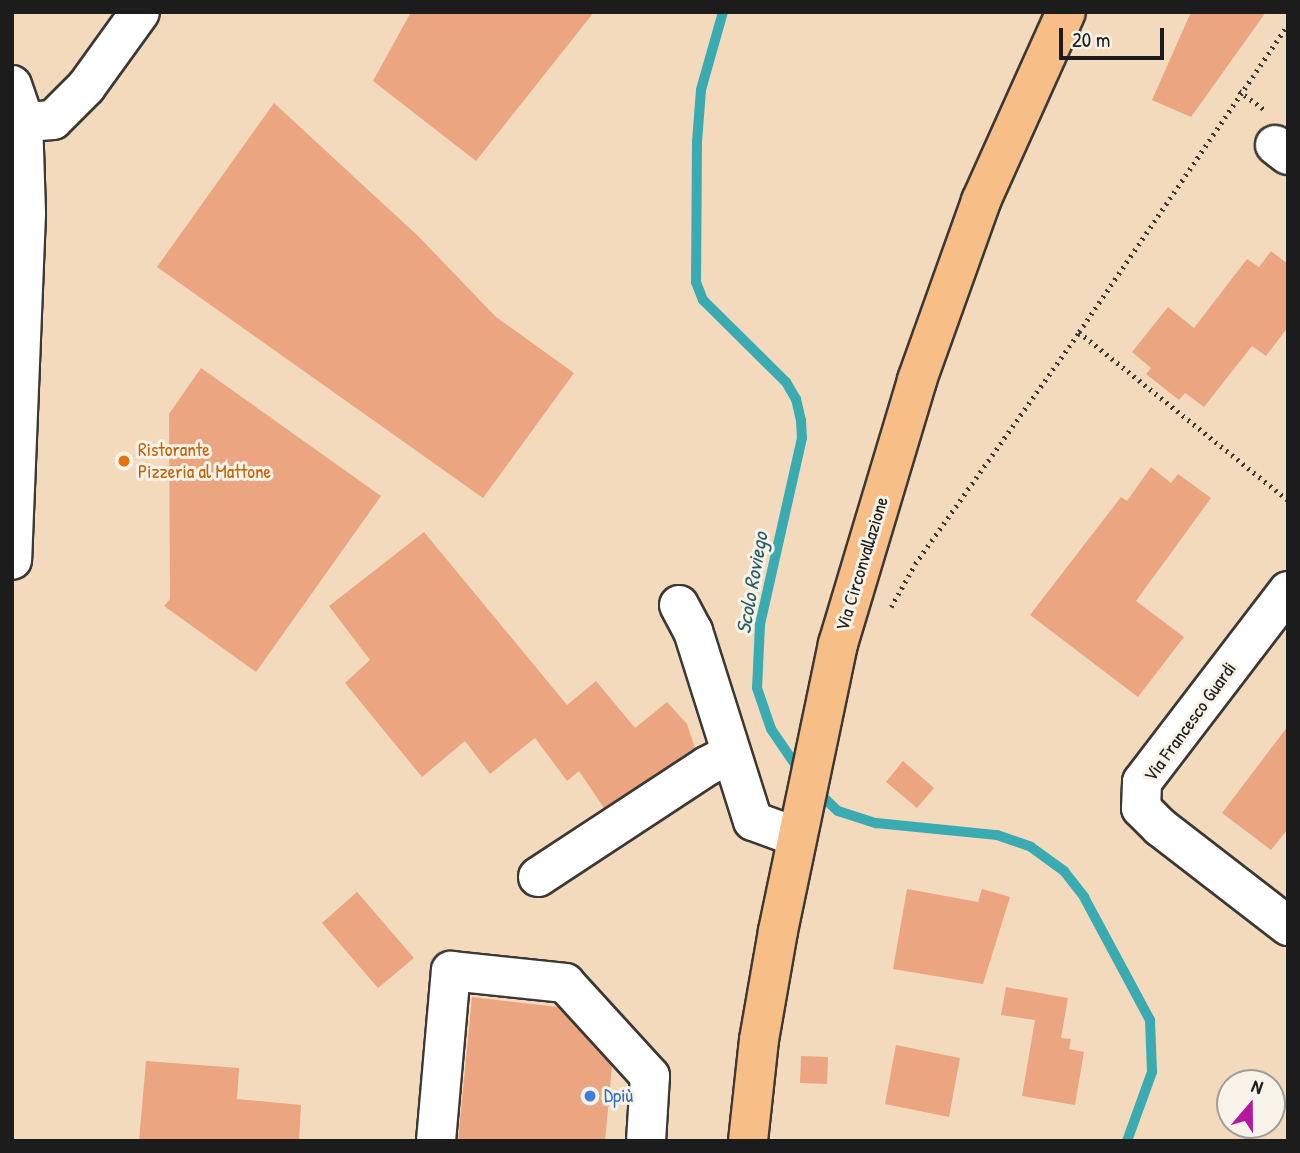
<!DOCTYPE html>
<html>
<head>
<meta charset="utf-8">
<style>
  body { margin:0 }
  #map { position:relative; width:1300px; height:1153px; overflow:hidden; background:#f4dabd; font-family:"Patrick Hand",sans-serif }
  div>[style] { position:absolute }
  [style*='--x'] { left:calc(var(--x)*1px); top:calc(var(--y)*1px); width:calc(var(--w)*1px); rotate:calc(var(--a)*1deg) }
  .stream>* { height:10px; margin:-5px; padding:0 5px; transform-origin:5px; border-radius:5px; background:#39abb1 }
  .building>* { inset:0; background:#eba580 }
  .path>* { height:4.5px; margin-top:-2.25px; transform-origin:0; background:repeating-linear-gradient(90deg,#3c3834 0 2px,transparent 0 7px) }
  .roads { filter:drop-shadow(2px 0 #3c3834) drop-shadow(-2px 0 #3c3834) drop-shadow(0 2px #3c3834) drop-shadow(0 -2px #3c3834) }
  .minor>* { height:38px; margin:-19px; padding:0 19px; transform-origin:19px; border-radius:19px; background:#fff }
  .major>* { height:38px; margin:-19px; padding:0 19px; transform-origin:19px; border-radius:19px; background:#f7be87 }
  .dots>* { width:19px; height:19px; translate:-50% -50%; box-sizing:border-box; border:4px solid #f7f3e8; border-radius:50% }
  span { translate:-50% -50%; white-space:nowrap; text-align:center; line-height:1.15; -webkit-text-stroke:6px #f7f3e8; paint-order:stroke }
  .food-label { font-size:19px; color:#c56008 }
  .left { translate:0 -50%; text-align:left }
  .street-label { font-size:19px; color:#1c1c1c }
  .shop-label { font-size:19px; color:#366cbe }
  .water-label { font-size:21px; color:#295c5f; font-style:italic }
  .frame { position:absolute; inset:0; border:14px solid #1c1c1c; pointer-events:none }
  .north { position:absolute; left:1216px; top:1069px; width:70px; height:70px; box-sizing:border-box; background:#f7f3e8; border:2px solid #9f9d96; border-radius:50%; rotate:20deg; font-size:19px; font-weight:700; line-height:28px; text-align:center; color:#1c1c1c }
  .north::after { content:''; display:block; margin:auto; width:24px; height:32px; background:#b5179e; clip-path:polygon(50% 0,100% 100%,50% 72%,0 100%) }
  .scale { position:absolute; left:1059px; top:28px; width:105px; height:32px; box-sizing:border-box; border:4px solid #1c1c1c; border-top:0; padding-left:9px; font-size:21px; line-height:24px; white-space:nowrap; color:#1c1c1c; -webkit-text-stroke:5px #f7f3e8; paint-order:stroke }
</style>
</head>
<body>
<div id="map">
  <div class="stream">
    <div style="--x:723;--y:12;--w:81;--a:105.8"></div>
    <div style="--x:701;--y:90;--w:52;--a:94.4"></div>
    <div style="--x:697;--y:142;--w:140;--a:90.4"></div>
    <div style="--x:696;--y:282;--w:19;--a:69"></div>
    <div style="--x:703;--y:300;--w:117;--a:44.7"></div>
    <div style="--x:786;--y:382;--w:20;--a:60"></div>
    <div style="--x:796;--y:399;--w:22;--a:77"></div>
    <div style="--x:801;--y:420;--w:18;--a:87"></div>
    <div style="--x:802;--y:438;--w:192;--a:102.7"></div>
    <div style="--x:760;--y:625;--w:63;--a:92.7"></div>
    <div style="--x:757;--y:688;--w:43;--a:71.1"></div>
    <div style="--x:771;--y:729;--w:53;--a:55.7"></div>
    <div style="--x:816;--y:790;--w:30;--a:44"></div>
    <div style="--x:838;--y:811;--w:40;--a:18"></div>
    <div style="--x:876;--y:823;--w:122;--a:5.7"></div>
    <div style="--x:997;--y:835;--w:36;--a:19"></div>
    <div style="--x:1031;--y:847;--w:41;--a:36"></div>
    <div style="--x:1064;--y:871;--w:33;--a:52"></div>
    <div style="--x:1084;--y:897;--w:140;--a:61.8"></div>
    <div style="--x:1150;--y:1020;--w:52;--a:87.8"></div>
    <div style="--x:1152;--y:1072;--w:73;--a:109.9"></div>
  </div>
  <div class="building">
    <div style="clip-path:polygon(411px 12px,594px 12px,476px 161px,373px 81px)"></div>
    <div style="clip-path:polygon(1191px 12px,1266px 12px,1191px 117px,1152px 100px)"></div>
    <div style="clip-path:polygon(274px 103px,418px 236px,496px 317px,574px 373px,483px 498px,157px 267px)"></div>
    <div style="clip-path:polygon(1271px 251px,1288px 264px,1288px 327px,1266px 356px,1252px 346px,1204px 407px,1185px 393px,1179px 400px,1146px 374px,1151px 368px,1132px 352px,1168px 307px,1194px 328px,1247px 259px,1259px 267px)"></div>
    <div style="clip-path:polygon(201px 368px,381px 496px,256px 672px,164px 606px,170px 599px,169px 414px)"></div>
    <div style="clip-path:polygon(1151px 467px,1171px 483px,1178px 474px,1211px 498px,1136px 601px,1184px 637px,1138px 697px,1030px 615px,1121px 497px,1127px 501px)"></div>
    <div style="clip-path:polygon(424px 532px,567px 705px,596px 681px,635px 728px,667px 702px,687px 724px,695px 748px,604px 808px,579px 771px,567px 781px,535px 738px,490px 774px,465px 741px,422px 777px,345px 683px,370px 660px,329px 606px)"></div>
    <div style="clip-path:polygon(1288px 726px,1288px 829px,1271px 850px,1222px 813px)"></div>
    <div style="clip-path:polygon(903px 761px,934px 788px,917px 808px,886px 782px)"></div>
    <div style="clip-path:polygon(907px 889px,978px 902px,982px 889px,1010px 897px,983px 984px,893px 969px)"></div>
    <div style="clip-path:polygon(357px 892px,414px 958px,378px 988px,322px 923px)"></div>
    <div style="clip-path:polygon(1006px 987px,1068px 998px,1061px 1038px,1071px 1039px,1069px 1049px,1084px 1052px,1075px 1105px,1022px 1096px,1035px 1020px,1001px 1015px)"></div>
    <div style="clip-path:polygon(472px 997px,558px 1007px,612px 1067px,605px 1141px,458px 1141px)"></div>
    <div style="clip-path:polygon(896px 1045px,960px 1058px,949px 1117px,885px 1104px)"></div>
    <div style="clip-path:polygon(801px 1056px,828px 1057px,827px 1084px,800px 1083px)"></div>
    <div style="clip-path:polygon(146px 1061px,239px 1068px,237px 1099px,301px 1105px,299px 1141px,139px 1141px)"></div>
  </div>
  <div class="path">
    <div style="--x:1239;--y:91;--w:31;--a:36"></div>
    <div style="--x:1079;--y:332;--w:268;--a:38.8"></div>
    <div style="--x:891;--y:607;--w:49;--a:-60.8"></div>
    <div style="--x:915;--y:564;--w:284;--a:-54.7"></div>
    <div style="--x:1079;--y:332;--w:372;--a:-55.8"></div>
  </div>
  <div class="roads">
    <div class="minor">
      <div style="--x:12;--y:85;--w:34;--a:71"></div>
      <div style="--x:23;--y:117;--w:97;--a:88.2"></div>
      <div style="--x:26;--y:214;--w:346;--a:92.3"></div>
      <div style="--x:24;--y:122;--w:29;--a:-4"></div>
      <div style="--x:53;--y:120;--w:47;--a:-45"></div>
      <div style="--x:86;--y:87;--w:92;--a:-54.2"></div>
      <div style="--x:1275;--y:145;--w:16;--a:38"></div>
      <div style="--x:1288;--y:591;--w:240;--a:127.4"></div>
      <div style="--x:1142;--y:782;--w:26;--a:92"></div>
      <div style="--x:1141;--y:808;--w:27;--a:45"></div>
      <div style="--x:1160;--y:827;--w:162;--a:37.7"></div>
      <div style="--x:679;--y:605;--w:30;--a:62"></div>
      <div style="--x:693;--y:631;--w:199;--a:72.5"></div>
      <div style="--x:753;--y:821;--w:47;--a:20"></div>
      <div style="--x:538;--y:877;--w:202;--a:-33.3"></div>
      <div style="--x:707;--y:766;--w:27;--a:-27"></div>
      <div style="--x:436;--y:1141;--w:171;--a:-85"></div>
      <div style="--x:451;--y:971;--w:115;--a:6"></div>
      <div style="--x:565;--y:983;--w:126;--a:47.6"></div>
      <div style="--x:650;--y:1076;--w:65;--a:93.5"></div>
    </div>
    <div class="major">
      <div style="--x:748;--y:1141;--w:102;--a:-83.8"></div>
      <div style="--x:759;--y:1040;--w:111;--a:-80.1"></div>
      <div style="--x:778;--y:931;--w:293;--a:-78.2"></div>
      <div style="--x:838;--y:644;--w:276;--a:-73.3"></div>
      <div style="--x:917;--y:380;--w:190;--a:-70.3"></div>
      <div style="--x:981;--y:201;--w:207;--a:-65.8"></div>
    </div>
  </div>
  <div class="dots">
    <div style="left:124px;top:461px;background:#e8710a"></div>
    <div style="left:590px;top:1096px;background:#3f7fe0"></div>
  </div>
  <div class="food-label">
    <span class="left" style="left:138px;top:461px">Ristorante<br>Pizzeria al Mattone</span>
  </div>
  <div class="street-label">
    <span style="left:862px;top:564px;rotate:-73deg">Via Circonvallazione</span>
    <span style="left:1190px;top:722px;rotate:-54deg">Via Francesco Guardi</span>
  </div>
  <div class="shop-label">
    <span class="left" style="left:604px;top:1096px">Dpiù</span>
  </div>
  <div class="water-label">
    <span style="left:752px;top:583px;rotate:-80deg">Scolo Roviego</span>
  </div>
  <div class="frame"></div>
  <div class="north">N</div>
  <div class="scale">20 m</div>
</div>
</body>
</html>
